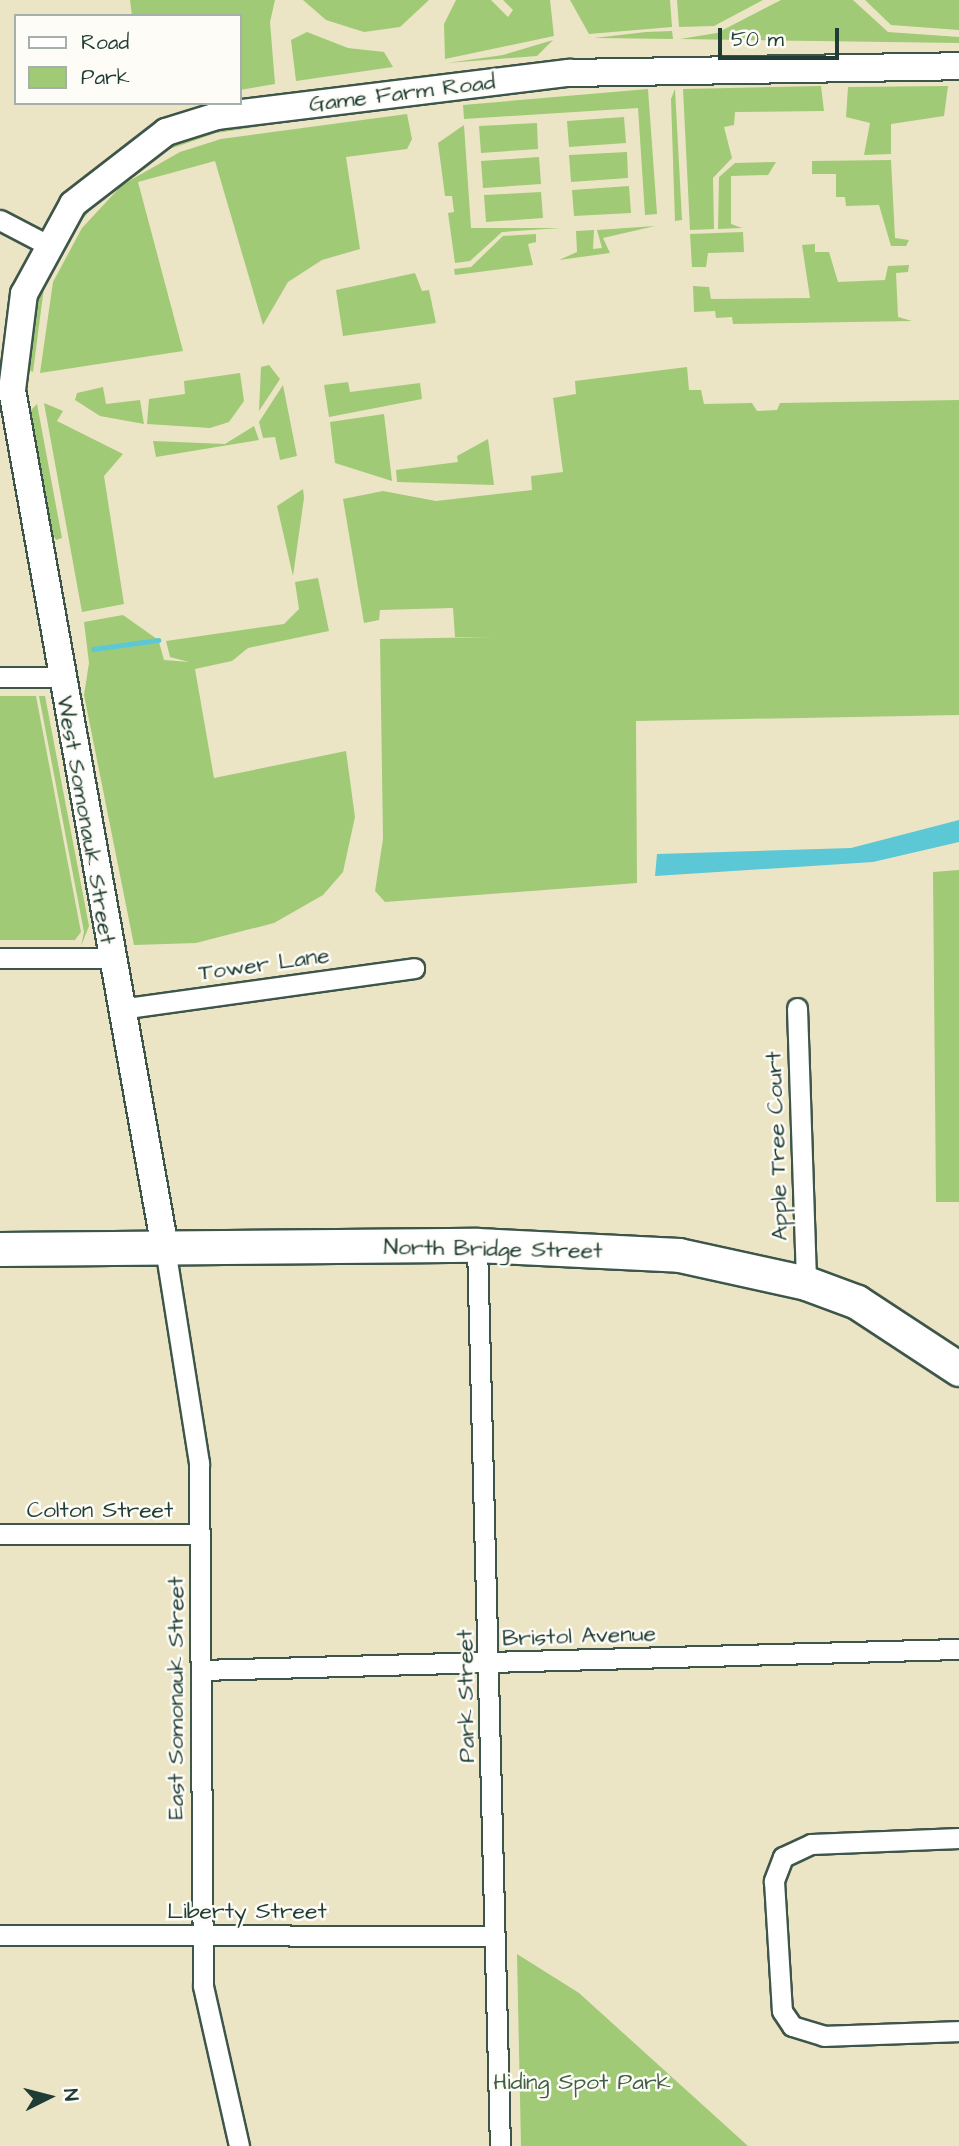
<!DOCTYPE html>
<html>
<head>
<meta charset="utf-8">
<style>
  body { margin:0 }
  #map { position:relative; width:959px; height:2146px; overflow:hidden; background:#ebe5c6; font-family:"Architects Daughter",sans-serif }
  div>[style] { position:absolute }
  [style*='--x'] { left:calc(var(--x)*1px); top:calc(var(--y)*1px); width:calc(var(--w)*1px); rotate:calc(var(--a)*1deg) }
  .green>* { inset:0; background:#a0ca76 }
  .water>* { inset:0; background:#5cc8d5 }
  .stream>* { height:5px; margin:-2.5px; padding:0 2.5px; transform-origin:2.5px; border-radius:2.5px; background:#5cc8d5 }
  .roads { filter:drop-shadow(2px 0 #3e564a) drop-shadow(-2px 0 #3e564a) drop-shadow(0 2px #3e564a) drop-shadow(0 -2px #3e564a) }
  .street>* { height:19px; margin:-9.5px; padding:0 9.5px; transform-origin:9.5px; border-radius:9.5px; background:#fff }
  .secondary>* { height:26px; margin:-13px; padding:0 13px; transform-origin:13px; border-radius:13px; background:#fff }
  .highway>* { height:33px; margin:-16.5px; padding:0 16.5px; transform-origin:16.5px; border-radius:16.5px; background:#fff }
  span { translate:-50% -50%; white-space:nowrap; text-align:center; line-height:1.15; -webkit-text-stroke:5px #fdfcf7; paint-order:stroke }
  .street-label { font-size:23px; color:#1f3d34 }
  .park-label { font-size:23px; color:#3f6044 }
  .legend { position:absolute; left:14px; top:14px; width:228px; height:91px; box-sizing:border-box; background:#fdfcf7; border:2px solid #a4b0a9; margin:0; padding:9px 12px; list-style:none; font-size:21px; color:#1f3d34 }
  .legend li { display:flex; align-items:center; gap:14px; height:35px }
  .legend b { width:35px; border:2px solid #a4b0a9 }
  .north { position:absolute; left:14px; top:2062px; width:70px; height:70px; -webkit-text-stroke:5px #fdfcf7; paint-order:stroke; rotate:84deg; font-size:19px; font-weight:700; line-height:28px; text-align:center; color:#1f3d34 }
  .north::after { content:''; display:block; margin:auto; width:24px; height:32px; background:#1f3d34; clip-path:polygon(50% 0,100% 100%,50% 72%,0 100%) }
  .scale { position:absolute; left:718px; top:28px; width:121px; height:32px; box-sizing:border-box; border:4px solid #1f3d34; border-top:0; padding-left:9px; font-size:21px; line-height:24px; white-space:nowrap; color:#1f3d34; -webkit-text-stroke:5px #fdfcf7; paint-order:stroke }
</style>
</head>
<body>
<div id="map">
  <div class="green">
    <div style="clip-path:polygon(130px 0,275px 0,270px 22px,275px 84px,240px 90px,240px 16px,132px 16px)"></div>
    <div style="clip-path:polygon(303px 0,429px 0,400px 27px,364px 32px,326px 20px)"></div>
    <div style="clip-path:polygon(456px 0,491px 0,508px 17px,513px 10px,503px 0,550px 0,554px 36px,445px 59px,444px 24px)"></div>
    <div style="clip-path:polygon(570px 0,670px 0,672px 27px,589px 34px)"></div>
    <div style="clip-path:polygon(677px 0,763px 0,714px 26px,679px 27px)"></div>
    <div style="clip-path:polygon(781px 0,853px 0,888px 32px,959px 37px,959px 43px,680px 39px,717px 33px)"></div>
    <div style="clip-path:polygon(865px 0,959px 0,959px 30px,891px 25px)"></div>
    <div style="clip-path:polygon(672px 31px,673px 39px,594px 38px,646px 32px)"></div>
    <div style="clip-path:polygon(307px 32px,348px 48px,384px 52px,393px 67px,296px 81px,291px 40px)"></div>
    <div style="clip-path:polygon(553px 40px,537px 56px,447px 63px,503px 55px)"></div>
    <div style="clip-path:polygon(821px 86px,824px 111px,735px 112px,734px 125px,724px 127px,732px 158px,713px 178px,714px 229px,690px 230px,683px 89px)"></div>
    <div style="clip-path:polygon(948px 86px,944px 116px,891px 124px,891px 154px,864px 155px,870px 123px,846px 117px,848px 87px)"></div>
    <div style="clip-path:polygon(648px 89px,657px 214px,645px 215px,638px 108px,464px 119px,463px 105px)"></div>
    <div style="clip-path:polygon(675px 89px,682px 220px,675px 221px,671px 99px)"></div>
    <div style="clip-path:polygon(396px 106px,216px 133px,158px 153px,104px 194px,70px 234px,44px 287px,33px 372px,27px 369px,25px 320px,58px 238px,121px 171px,176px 142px,212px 131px)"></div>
    <div style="clip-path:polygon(407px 114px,412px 139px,407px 149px,346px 157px,360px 249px,322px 260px,288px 282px,263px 325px,215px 161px,138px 182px,183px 351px,40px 373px,53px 282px,82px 228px,122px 185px,180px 152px,221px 139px)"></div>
    <div style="clip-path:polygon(624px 117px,626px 143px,569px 147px,567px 121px)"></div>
    <div style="clip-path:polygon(537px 123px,538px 149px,481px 153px,479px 126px)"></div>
    <div style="clip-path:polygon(464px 125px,471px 228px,561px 228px,502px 232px,470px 261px,455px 263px,448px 213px,454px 212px,452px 196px,445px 196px,438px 143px)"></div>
    <div style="clip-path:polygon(627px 152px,628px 178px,571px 182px,569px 155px)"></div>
    <div style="clip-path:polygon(539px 157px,541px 184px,483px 188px,481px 161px)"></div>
    <div style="clip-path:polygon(891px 160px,895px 238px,909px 240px,906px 246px,891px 246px,879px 205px,846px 206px,845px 197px,836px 197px,836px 174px,812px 174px,812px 161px)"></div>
    <div style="clip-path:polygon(776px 162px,768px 175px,731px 176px,731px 224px,742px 228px,718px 229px,719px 177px,735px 163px)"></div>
    <div style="clip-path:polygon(629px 186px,631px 213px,574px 216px,572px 190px)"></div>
    <div style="clip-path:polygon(541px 192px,543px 218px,486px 222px,484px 195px)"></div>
    <div style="clip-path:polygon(655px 226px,603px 238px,610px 253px,559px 260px,577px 252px,576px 231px,594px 230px,593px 249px,602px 248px,597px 230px)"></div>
    <div style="clip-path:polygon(743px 232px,744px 252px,708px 253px,706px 267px,692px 267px,690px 234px)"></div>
    <div style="clip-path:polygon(536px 234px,536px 242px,528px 244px,533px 265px,455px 275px,454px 269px,471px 267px,503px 236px)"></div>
    <div style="clip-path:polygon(815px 244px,815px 252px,829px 252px,838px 282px,885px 280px,888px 266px,909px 265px,908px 272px,896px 273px,898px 317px,912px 321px,733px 324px,732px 317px,716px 318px,715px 311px,694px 312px,693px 286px,709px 287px,711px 299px,810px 298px,802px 245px)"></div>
    <div style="clip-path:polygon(415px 273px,422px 291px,429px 290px,436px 323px,343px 336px,336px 290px)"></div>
    <div style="clip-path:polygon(269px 365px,280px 379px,259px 411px,261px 367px)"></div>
    <div style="clip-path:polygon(687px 367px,689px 390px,701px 390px,704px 404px,752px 403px,757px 411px,777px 410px,780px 403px,959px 400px,959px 715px,636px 721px,637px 883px,385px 902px,375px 891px,383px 839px,380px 639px,492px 637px,455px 637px,453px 608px,380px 610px,379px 620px,364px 623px,343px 499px,383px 491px,436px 501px,532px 490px,531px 476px,563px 472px,553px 398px,576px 394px,575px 381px)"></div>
    <div style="clip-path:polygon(240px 373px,244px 401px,229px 422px,210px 428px,147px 424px,149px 399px,185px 394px,184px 381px)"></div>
    <div style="clip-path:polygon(348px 382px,350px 392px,420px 383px,422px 399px,329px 417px,324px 385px)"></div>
    <div style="clip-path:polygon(283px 385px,297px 456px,280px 460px,275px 437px,263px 438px,259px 422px)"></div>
    <div style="clip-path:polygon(103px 387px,106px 404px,140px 400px,144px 424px,100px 416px,75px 400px,77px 393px)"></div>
    <div style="clip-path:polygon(44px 403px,63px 411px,57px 421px,123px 454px,104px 476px,124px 604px,82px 612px)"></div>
    <div style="clip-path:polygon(37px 404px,62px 538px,56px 540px,46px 522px,27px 414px)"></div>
    <div style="clip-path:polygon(384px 414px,392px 481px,335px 463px,330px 422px)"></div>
    <div style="clip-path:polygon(254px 426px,259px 440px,156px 457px,153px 441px,225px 444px)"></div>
    <div style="clip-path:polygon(488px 439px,494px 485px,397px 482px,396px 470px,458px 462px,457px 456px)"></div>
    <div style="clip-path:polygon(303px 489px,304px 498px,293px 576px,277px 506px)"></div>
    <div style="clip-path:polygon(318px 578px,329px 631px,248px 648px,232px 661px,195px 669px,214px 778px,346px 751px,355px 817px,343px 872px,323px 895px,274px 923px,196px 943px,134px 945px,84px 695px,89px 663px,84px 622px,123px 615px,157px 639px,91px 652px,159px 642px,164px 660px,189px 662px,170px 657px,166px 641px,284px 624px,299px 609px,295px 582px)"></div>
    <div style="clip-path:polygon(0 696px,36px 696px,81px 932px,75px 940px,0 940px)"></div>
    <div style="clip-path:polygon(45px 696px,89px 926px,81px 946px,84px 932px,39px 696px)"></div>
    <div style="clip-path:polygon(959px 870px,959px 1202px,936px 1202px,933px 872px)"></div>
    <div style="clip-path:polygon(517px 1954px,579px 1993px,748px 2146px,521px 2146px)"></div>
  </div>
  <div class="water">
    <div style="clip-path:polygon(959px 820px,959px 842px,873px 862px,655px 876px,657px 854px,851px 848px)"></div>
  </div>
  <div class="stream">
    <div style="--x:93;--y:649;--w:66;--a:-7.9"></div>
  </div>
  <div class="roads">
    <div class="street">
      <div style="--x:0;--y:220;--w:52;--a:27.6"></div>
      <div style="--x:0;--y:677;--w:61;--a:0"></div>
      <div style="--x:0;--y:958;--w:111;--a:0"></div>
      <div style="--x:797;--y:1008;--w:275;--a:88.1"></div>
      <div style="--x:120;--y:1009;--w:297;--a:-7.9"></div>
      <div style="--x:477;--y:1245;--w:901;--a:88.54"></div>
      <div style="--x:165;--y:1248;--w:218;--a:81"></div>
      <div style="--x:199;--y:1463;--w:523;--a:89.56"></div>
      <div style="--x:203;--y:1986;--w:164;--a:77.3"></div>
      <div style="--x:0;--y:1534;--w:200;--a:0"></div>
      <div style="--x:201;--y:1670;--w:758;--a:-1.59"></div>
      <div style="--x:959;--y:1838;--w:148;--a:177.7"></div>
      <div style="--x:811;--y:1844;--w:31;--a:155"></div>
      <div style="--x:783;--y:1857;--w:26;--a:111"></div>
      <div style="--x:774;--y:1881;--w:130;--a:86.5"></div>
      <div style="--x:782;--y:2011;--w:18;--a:56"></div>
      <div style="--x:792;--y:2026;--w:34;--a:17"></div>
      <div style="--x:824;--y:2036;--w:135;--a:-2.1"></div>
      <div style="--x:0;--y:1935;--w:494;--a:0.1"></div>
    </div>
    <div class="secondary">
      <div style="--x:165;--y:1248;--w:872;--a:-100.11"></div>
      <div style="--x:12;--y:390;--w:97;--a:-82.9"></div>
      <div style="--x:24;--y:294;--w:102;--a:-61.4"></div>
      <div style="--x:73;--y:204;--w:118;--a:-37.7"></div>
      <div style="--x:166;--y:132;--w:53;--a:-17.4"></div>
      <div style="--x:217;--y:116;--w:355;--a:-7"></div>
      <div style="--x:569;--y:73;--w:390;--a:-1"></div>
    </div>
    <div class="highway">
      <div style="--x:0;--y:1249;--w:477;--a:-0.5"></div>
      <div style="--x:477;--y:1245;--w:202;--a:2.8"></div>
      <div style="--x:679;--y:1255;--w:130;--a:12.4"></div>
      <div style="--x:806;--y:1283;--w:54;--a:20.4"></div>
      <div style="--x:857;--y:1302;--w:122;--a:33.3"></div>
    </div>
  </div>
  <div class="street-label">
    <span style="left:402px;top:93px;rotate:-7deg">Game Farm Road</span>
    <span style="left:86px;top:820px;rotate:80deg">West Somonauk Street</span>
    <span style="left:264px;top:964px;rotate:-8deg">Tower Lane</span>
    <span style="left:777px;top:1146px;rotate:-92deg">Apple Tree Court</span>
    <span style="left:493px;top:1249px;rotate:1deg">North Bridge Street</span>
    <span style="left:100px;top:1510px">Colton Street</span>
    <span style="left:579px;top:1636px;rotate:-2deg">Bristol Avenue</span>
    <span style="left:466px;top:1696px;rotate:-91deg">Park Street</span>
    <span style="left:176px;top:1698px;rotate:-90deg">East Somonauk Street</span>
    <span style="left:247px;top:1911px">Liberty Street</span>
  </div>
  <div class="park-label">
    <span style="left:582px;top:2082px">Hiding Spot Park</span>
  </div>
  <ul class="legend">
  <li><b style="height:9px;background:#fff"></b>Road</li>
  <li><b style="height:19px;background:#a0ca76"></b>Park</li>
  </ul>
  <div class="north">N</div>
  <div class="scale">50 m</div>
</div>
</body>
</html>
